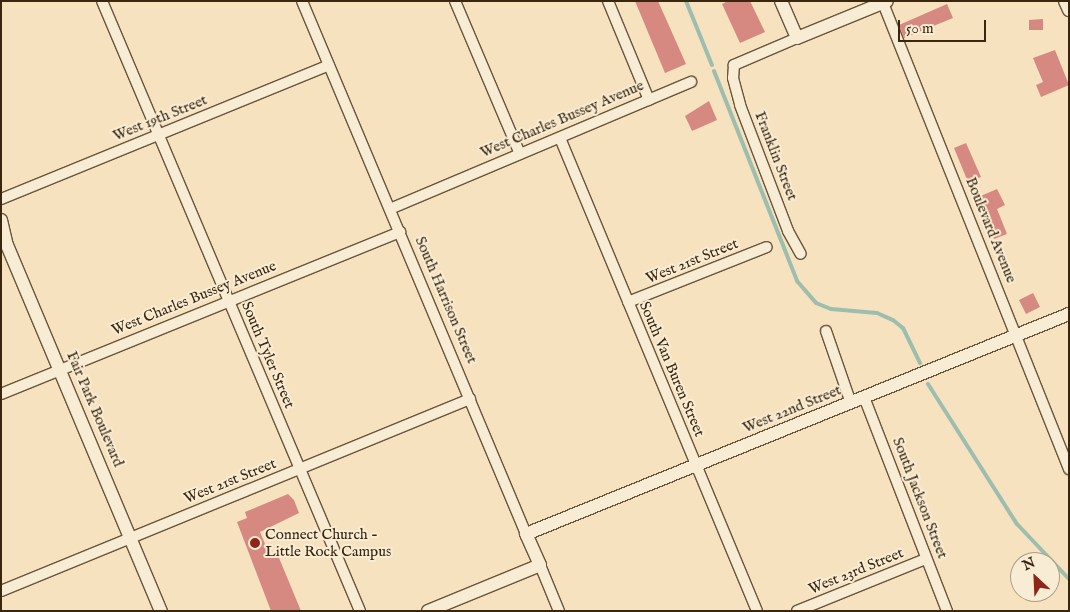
<!DOCTYPE html>
<html>
<head>
<meta charset="utf-8">
<style>
  body { margin:0 }
  #map { position:relative; width:1070px; height:612px; overflow:hidden; background:#f6e2bf; font-family:"IM FELL English",serif }
  div>[style] { position:absolute }
  [style*='--x'] { left:calc(var(--x)*1px); top:calc(var(--y)*1px); width:calc(var(--w)*1px); rotate:calc(var(--a)*1deg) }
  .stream>* { height:4px; margin:-2px; padding:0 2px; transform-origin:2px; border-radius:2px; background:#9dbeaf }
  .building>* { inset:0; background:#d68980 }
  .roads { filter:drop-shadow(1px 0 #69553a) drop-shadow(-1px 0 #69553a) drop-shadow(0 1px #69553a) drop-shadow(0 -1px #69553a) }
  .minor>* { height:10px; margin:-5px; padding:0 5px; transform-origin:5px; border-radius:5px; background:#f9ecd5 }
  .tertiary>* { height:12px; margin:-6px; padding:0 6px; transform-origin:6px; border-radius:6px; background:#f9ecd5 }
  .dots>* { width:14px; height:14px; translate:-50% -50%; box-sizing:border-box; border:2px solid #f9ecd5; border-radius:50% }
  span { translate:-50% -50%; white-space:nowrap; text-align:center; line-height:1.15; -webkit-text-stroke:4px #f9ecd5; paint-order:stroke }
  .street-label { font-size:15px; color:#3a260e }
  .poi-label { font-size:15px; color:#3a260e }
  .left { translate:0 -50%; text-align:left }
  .frame { position:absolute; inset:0; border:2px solid #3a260e; pointer-events:none }
  .north { position:absolute; left:1010px; top:552px; width:50px; height:50px; box-sizing:border-box; background:#f9ecd5; border:1px solid #ad9d85; border-radius:50%; rotate:335deg; font-size:14px; font-weight:700; line-height:20px; text-align:center; color:#3a260e }
  .north::after { content:''; display:block; margin:auto; width:18px; height:22px; background:#8f2418; clip-path:polygon(50% 0,100% 100%,50% 72%,0 100%) }
  .scale { position:absolute; left:898px; top:20px; width:88px; height:22px; box-sizing:border-box; border:2px solid #3a260e; border-top:0; padding-left:6px; font-size:15px; line-height:18px; white-space:nowrap; color:#3a260e; -webkit-text-stroke:4px #f9ecd5; paint-order:stroke }
</style>
</head>
<body>
<div id="map">
  <div class="stream">
    <div style="--x:686;--y:1;--w:69;--a:67.9"></div>
    <div style="--x:714;--y:71;--w:226;--a:68.4"></div>
    <div style="--x:797;--y:281;--w:29;--a:49"></div>
    <div style="--x:816;--y:303;--w:16;--a:22"></div>
    <div style="--x:831;--y:309;--w:46;--a:5"></div>
    <div style="--x:877;--y:313;--w:17;--a:24"></div>
    <div style="--x:893;--y:320;--w:13;--a:39"></div>
    <div style="--x:903;--y:328;--w:39;--a:64"></div>
    <div style="--x:928;--y:384;--w:166;--a:57.6"></div>
    <div style="--x:1017;--y:524;--w:76;--a:46.6"></div>
  </div>
  <div class="building">
    <div style="clip-path:polygon(635px 1px,658px 1px,686px 64px,665px 73px)"></div>
    <div style="clip-path:polygon(728px 1px,750px 1px,765px 32px,740px 43px,722px 4px)"></div>
    <div style="clip-path:polygon(947px 4px,953px 18px,904px 38px,899px 25px)"></div>
    <div style="clip-path:polygon(1043px 19px,1043px 30px,1029px 30px,1029px 20px)"></div>
    <div style="clip-path:polygon(1055px 50px,1069px 85px,1041px 97px,1036px 85px,1043px 82px,1033px 58px)"></div>
    <div style="clip-path:polygon(709px 101px,717px 120px,692px 131px,685px 116px)"></div>
    <div style="clip-path:polygon(966px 143px,981px 177px,968px 182px,954px 148px)"></div>
    <div style="clip-path:polygon(997px 189px,1005px 205px,997px 209px,1007px 234px,994px 239px,976px 198px)"></div>
    <div style="clip-path:polygon(1033px 293px,1040px 307px,1026px 314px,1019px 300px)"></div>
    <div style="clip-path:polygon(288px 494px,294px 500px,299px 513px,260px 532px,270px 556px,277px 553px,301px 611px,271px 611px,237px 522px,247px 518px,245px 512px)"></div>
  </div>
  <div class="roads">
    <div class="minor">
      <div style="--x:102;--y:1;--w:662;--a:67.07"></div>
      <div style="--x:302;--y:1;--w:578;--a:67.2"></div>
      <div style="--x:455;--y:1;--w:166;--a:67"></div>
      <div style="--x:608;--y:1;--w:107;--a:67.5"></div>
      <div style="--x:883;--y:3;--w:502;--a:68.24"></div>
      <div style="--x:797;--y:38;--w:69;--a:156.8"></div>
      <div style="--x:734;--y:65;--w:13;--a:94"></div>
      <div style="--x:733;--y:78;--w:28;--a:75"></div>
      <div style="--x:740;--y:105;--w:135;--a:69.1"></div>
      <div style="--x:788;--y:231;--w:26;--a:61"></div>
      <div style="--x:560;--y:138;--w:512;--a:67.39"></div>
      <div style="--x:1;--y:199;--w:354;--a:-22.2"></div>
      <div style="--x:390;--y:209;--w:327;--a:-22.9"></div>
      <div style="--x:628;--y:302;--w:149;--a:-21.6"></div>
      <div style="--x:826;--y:331;--w:76;--a:70.9"></div>
      <div style="--x:1;--y:394;--w:431;--a:-22.1"></div>
      <div style="--x:864;--y:397;--w:230;--a:68.8"></div>
      <div style="--x:540;--y:565;--w:50;--a:67.6"></div>
      <div style="--x:1;--y:591;--w:507;--a:-22.26"></div>
      <div style="--x:797;--y:611;--w:139;--a:-22"></div>
    </div>
    <div class="tertiary">
      <div style="--x:781;--y:1;--w:40;--a:66.6"></div>
      <div style="--x:797;--y:38;--w:97;--a:-22.3"></div>
      <div style="--x:1065;--y:1;--w:10;--a:66"></div>
      <div style="--x:1;--y:220;--w:26;--a:77"></div>
      <div style="--x:7;--y:245;--w:397;--a:67.2"></div>
      <div style="--x:428;--y:611;--w:121;--a:-22.3"></div>
      <div style="--x:540;--y:565;--w:34;--a:-114"></div>
      <div style="--x:526;--y:534;--w:586;--a:-22.06"></div>
    </div>
  </div>
  <div class="dots">
    <div style="left:255px;top:543px;background:#8f2418"></div>
  </div>
  <div class="street-label">
    <span style="left:160px;top:118px;rotate:-22deg">West 19th Street</span>
    <span style="left:562px;top:119px;rotate:-23deg">West Charles Bussey Avenue</span>
    <span style="left:776px;top:156px;rotate:69deg">Franklin Street</span>
    <span style="left:991px;top:230px;rotate:68deg">Boulevard Avenue</span>
    <span style="left:692px;top:261px;rotate:-22deg">West 21st Street</span>
    <span style="left:194px;top:298px;rotate:-22deg">West Charles Bussey Avenue</span>
    <span style="left:446px;top:300px;rotate:67deg">South Harrison Street</span>
    <span style="left:268px;top:355px;rotate:67deg">South Tyler Street</span>
    <span style="left:672px;top:369px;rotate:67deg">South Van Buren Street</span>
    <span style="left:95px;top:409px;rotate:67deg">Fair Park Boulevard</span>
    <span style="left:792px;top:409px;rotate:-22deg">West 22nd Street</span>
    <span style="left:230px;top:481px;rotate:-22deg">West 21st Street</span>
    <span style="left:920px;top:498px;rotate:69deg">South Jackson Street</span>
    <span style="left:856px;top:571px;rotate:-22deg">West 23rd Street</span>
  </div>
  <div class="poi-label">
    <span class="left" style="left:265px;top:543px">Connect Church -<br>Little Rock Campus</span>
  </div>
  <div class="frame"></div>
  <div class="north">N</div>
  <div class="scale">50 m</div>
</div>
</body>
</html>
